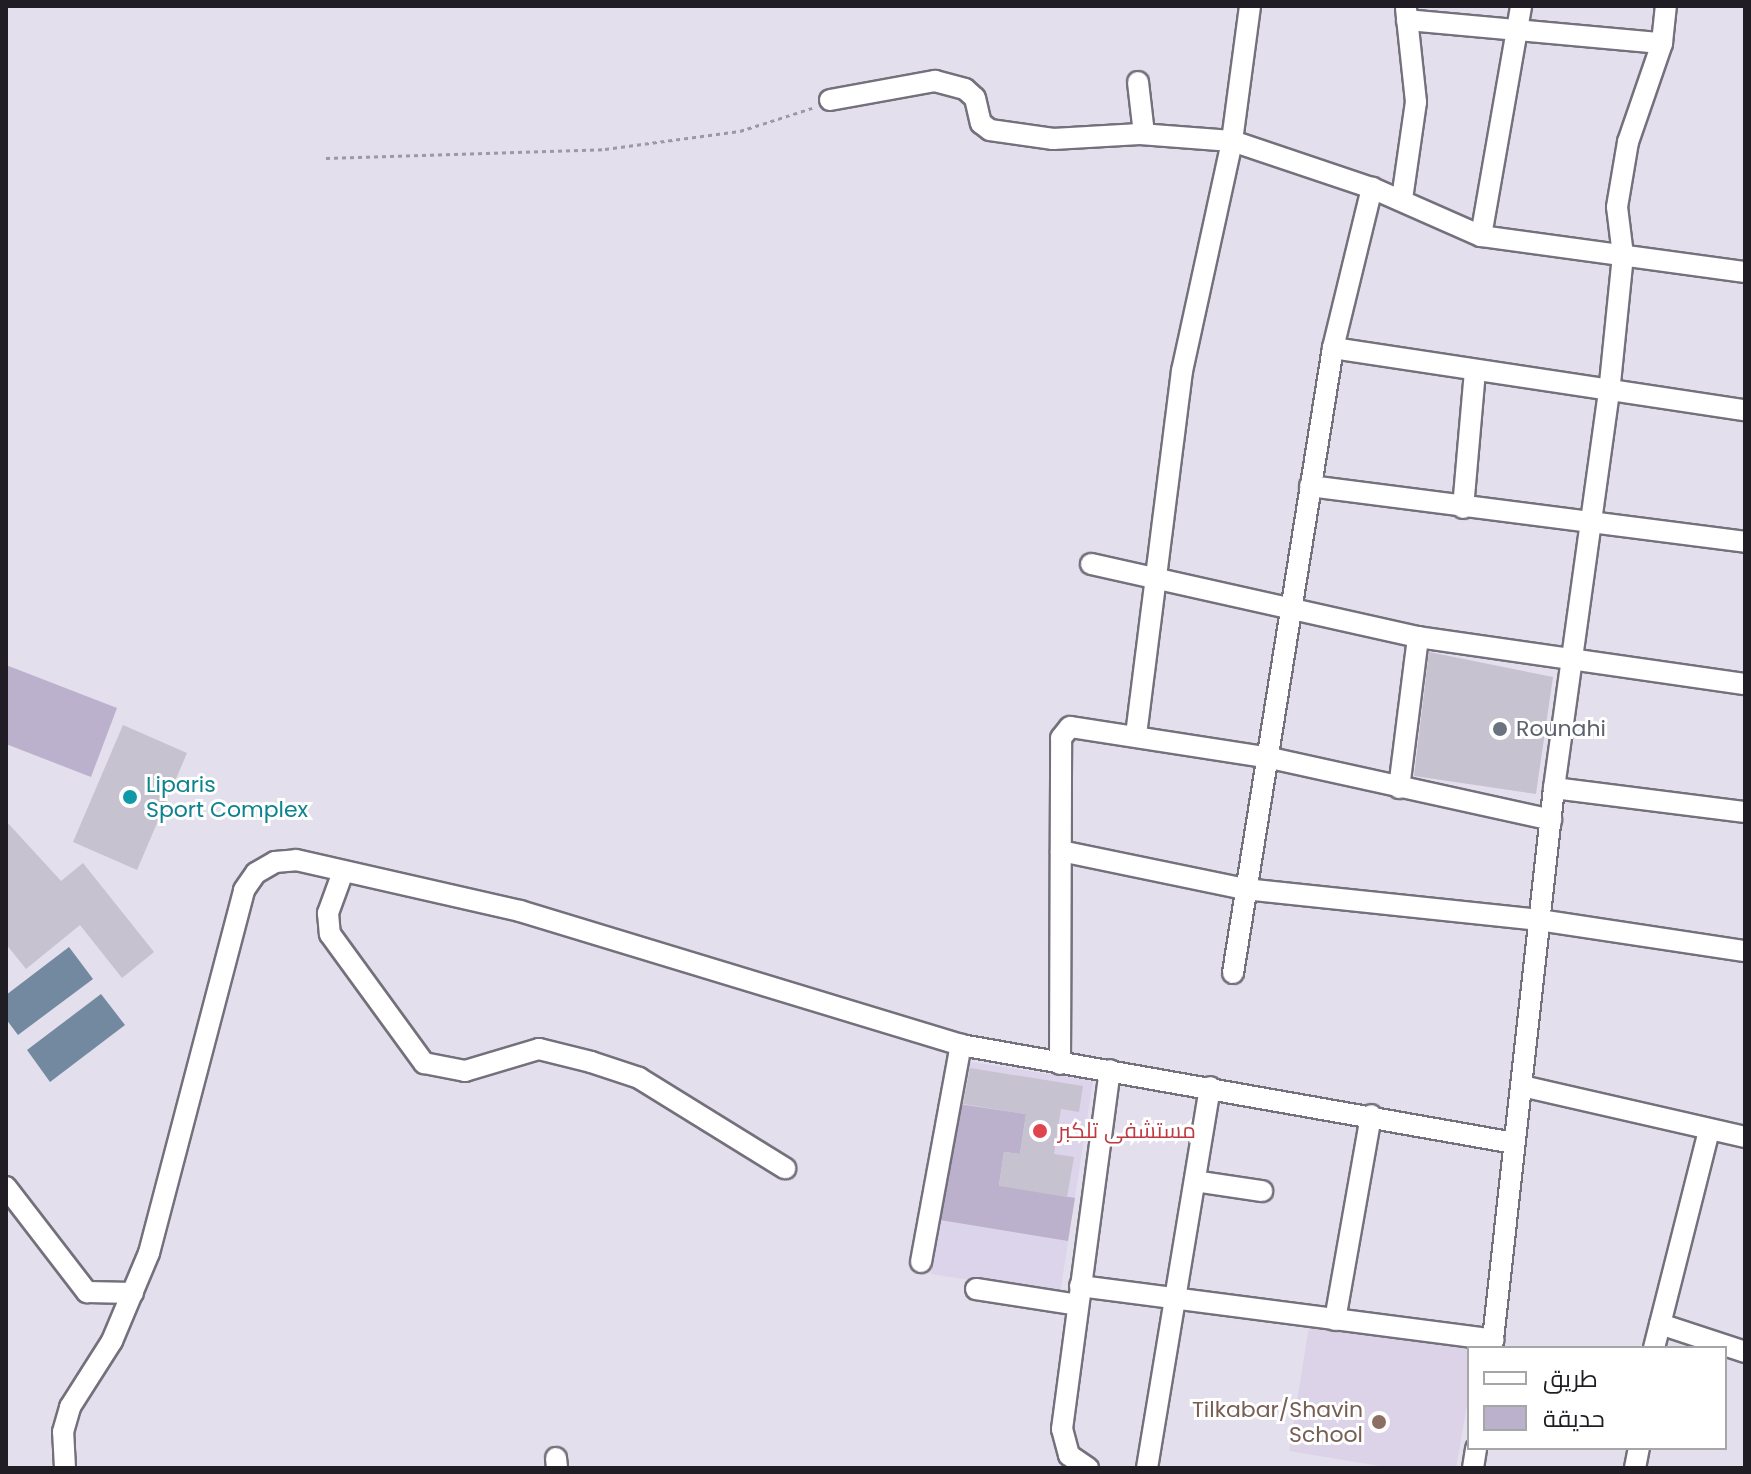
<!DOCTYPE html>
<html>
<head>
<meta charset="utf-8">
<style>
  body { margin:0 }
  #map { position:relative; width:1751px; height:1474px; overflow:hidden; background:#e4dfed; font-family:Poppins,Cairo,sans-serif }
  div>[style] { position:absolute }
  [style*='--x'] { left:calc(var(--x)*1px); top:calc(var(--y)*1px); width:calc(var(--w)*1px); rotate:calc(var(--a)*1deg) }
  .built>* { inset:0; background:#dcd4ea }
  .education>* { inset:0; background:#ddd3e8 }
  .green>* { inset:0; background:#bbb1cc }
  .water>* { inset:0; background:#7289a0 }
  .building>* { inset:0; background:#c7c2d0 }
  .path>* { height:3px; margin-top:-1.5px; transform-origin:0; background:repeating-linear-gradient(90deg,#9c98a4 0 4px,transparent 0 8px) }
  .roads { filter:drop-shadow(2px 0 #74707c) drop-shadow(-2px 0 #74707c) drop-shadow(0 2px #74707c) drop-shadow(0 -2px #74707c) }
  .minor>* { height:20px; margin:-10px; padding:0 10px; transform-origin:10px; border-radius:10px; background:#fff }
  .dots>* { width:22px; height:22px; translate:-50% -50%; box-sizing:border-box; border:4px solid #fff; border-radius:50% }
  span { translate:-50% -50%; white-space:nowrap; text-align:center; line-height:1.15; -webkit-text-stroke:6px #fff; paint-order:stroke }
  .worship-label { font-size:22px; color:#5b616d }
  .left { translate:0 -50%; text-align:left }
  .culture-label { font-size:22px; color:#0d838f }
  .health-label { font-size:22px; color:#be3a42 }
  .education-label { font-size:22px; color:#785e54 }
  .right { translate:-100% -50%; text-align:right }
  .frame { position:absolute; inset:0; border:8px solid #201e24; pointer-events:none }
  .legend { position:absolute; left:1467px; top:1346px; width:260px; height:104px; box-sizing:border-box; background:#fff; border:2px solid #a6a5a7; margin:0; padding:10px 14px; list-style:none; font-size:24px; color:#201e24 }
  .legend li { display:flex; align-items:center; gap:16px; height:40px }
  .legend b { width:40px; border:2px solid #a6a5a7 }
</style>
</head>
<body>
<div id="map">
  <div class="built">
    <div style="clip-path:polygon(965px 1061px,1093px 1081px,1060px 1294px,931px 1274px)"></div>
  </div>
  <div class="education">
    <div style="clip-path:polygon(1310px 1320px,1478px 1343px,1469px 1348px,1469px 1394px,1456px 1468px,1392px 1468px,1289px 1451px)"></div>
  </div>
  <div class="green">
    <div style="clip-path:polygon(6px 665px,117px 708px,91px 777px,6px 744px)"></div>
    <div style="clip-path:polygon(958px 1104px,1026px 1114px,1020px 1154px,1004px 1152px,999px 1185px,1075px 1198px,1068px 1241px,940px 1220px)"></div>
  </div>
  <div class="water">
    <div style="clip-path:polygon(69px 947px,93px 979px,18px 1035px,6px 1019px,6px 995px)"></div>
    <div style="clip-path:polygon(101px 994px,125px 1025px,50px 1082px,27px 1050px)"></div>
  </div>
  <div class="building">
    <div style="clip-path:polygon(1429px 652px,1553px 677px,1536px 794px,1414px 776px)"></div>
    <div style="clip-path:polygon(123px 725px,187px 753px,137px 870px,73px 842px)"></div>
    <div style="clip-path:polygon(6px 821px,61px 881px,83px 863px,154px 952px,122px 978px,80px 925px,26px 969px,6px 944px)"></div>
    <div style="clip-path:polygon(970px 1068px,1083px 1086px,1079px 1112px,1061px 1109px,1054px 1154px,1074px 1157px,1067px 1197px,999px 1186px,1004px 1152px,1020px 1154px,1026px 1114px,963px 1104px)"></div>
  </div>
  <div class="path">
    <div style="--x:326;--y:158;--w:279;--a:-1.8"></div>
    <div style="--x:605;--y:149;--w:136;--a:-7.6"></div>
    <div style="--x:740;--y:131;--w:76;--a:-17.7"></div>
  </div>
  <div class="roads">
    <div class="minor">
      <div style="--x:1407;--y:20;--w:256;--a:5.2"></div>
      <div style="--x:1138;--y:82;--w:52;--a:83.4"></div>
      <div style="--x:830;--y:100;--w:107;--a:-10.3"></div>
      <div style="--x:935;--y:81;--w:31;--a:15"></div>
      <div style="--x:965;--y:89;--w:13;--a:42"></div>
      <div style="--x:975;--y:98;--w:26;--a:77"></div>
      <div style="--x:981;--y:123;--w:11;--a:38"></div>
      <div style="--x:990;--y:130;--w:64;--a:8.1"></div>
      <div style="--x:1053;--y:139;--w:87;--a:-3.3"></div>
      <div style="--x:1140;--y:134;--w:92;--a:4.4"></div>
      <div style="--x:1232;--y:141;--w:148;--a:18.6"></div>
      <div style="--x:1372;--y:188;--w:119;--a:23.8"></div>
      <div style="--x:1481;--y:236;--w:266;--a:7.8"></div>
      <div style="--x:1402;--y:199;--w:98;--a:-81.8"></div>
      <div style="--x:1416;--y:102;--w:94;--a:-96.1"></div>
      <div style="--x:1481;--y:236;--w:233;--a:-80.1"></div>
      <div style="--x:1333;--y:348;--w:417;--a:8.6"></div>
      <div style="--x:1310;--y:486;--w:439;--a:7.3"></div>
      <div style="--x:1463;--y:508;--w:137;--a:-85"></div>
      <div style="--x:1091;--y:564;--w:335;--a:12.6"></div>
      <div style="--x:1418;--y:637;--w:330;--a:8.2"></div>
      <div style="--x:1136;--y:735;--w:367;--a:-82.8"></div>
      <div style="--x:1182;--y:371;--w:235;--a:-77.7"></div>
      <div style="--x:1232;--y:141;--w:136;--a:-82.4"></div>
      <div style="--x:1399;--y:788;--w:152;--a:-82.8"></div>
      <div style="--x:1554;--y:788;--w:193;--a:7.2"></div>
      <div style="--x:1061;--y:851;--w:188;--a:11.7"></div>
      <div style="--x:1245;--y:889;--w:296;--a:6"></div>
      <div style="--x:1539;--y:920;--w:208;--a:8.6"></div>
      <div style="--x:343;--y:872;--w:44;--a:110.1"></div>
      <div style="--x:328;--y:913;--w:21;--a:85"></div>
      <div style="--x:330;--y:934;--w:160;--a:53.9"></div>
      <div style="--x:424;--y:1063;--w:42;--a:11"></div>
      <div style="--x:465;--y:1071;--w:77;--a:-16.6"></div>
      <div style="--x:539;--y:1049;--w:54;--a:14"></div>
      <div style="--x:591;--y:1062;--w:51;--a:18.4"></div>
      <div style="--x:639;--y:1078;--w:172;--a:31.7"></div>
      <div style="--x:1233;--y:973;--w:633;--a:-80.91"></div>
      <div style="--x:1333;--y:348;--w:165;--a:-76.3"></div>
      <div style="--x:1060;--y:1064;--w:326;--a:-89.8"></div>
      <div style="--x:1061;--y:738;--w:14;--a:-51"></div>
      <div style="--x:1070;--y:727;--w:202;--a:8.8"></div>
      <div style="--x:1270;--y:758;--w:288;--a:12.4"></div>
      <div style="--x:1522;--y:1086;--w:229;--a:12.9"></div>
      <div style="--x:1195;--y:1181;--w:68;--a:8.5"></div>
      <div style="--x:6;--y:1187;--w:133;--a:52.4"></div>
      <div style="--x:87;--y:1292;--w:46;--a:1.2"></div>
      <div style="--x:921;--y:1262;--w:221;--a:-79.6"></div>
      <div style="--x:1080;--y:1286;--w:417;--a:7.4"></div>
      <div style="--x:976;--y:1289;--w:103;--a:8.9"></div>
      <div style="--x:1335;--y:1320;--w:208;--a:-80"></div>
      <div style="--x:1660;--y:1324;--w:89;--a:18.2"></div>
      <div style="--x:1492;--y:1348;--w:563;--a:-83.68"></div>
      <div style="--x:1554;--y:788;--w:399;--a:-82.1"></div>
      <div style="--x:1609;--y:393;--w:139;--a:-84.2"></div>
      <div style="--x:1623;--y:255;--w:48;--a:-97.1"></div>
      <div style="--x:1617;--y:207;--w:66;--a:-80.4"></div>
      <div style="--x:1628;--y:142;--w:105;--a:-71"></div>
      <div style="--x:1662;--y:43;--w:37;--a:-84"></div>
      <div style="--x:1654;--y:1348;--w:225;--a:-75.8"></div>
      <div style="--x:556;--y:1458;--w:10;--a:84"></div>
      <div style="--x:65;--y:1468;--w:36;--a:-93"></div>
      <div style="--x:63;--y:1432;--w:26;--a:-74"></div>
      <div style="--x:70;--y:1407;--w:78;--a:-57.5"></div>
      <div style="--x:112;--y:1341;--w:95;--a:-67.2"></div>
      <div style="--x:149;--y:1253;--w:375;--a:-75.3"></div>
      <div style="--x:244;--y:890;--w:21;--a:-55"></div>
      <div style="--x:256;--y:873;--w:22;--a:-30"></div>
      <div style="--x:275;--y:862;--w:21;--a:-5"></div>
      <div style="--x:296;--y:860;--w:230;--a:12.8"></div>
      <div style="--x:520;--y:911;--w:461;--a:16.9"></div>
      <div style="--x:961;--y:1045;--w:562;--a:10.05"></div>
      <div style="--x:1088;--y:1468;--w:23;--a:-146"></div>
      <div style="--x:1069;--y:1455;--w:27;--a:-105"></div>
      <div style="--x:1062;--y:1429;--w:362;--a:-82.4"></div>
      <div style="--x:1147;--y:1468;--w:386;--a:-80.6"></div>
      <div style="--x:1473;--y:1468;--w:20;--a:-81"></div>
      <div style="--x:1635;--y:1468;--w:20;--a:-79"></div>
    </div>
  </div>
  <div class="dots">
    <div style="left:1500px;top:729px;background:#6b7280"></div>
    <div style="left:130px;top:797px;background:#0f9aa8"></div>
    <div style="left:1040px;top:1131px;background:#e0444e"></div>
    <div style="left:1379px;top:1422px;background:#8d6e63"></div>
  </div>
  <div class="worship-label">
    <span class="left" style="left:1516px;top:729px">Rounahi</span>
  </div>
  <div class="culture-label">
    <span class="left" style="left:146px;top:797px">Liparis<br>Sport Complex</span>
  </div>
  <div class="health-label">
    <span class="left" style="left:1058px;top:1131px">مستشفى تلكبر</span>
  </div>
  <div class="education-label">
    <span class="right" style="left:1363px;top:1422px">Tilkabar/Shavin<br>School</span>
  </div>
  <div class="frame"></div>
  <ul class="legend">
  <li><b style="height:10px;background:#fff"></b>طريق</li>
  <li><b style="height:22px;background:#bbb1cc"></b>حديقة</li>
  </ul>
</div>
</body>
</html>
